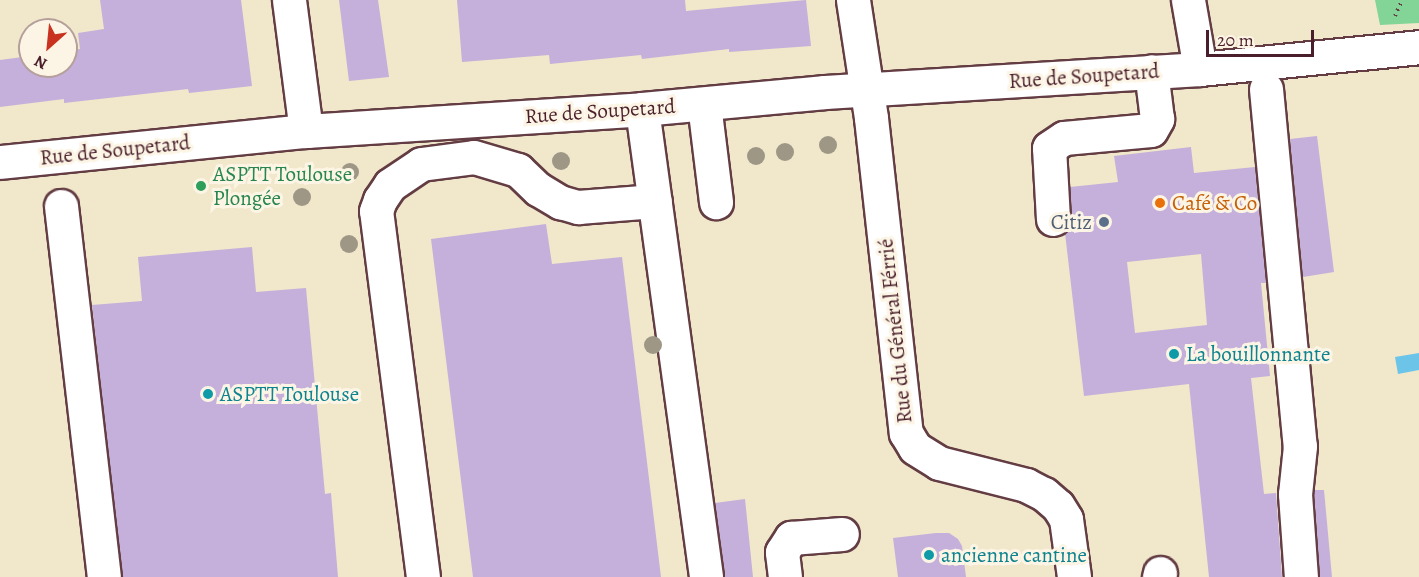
<!DOCTYPE html>
<html>
<head>
<meta charset="utf-8">
<style>
  body { margin:0 }
  #map { position:relative; width:1419px; height:577px; overflow:hidden; background:#f1e7cb; font-family:Alegreya,serif }
  div>[style] { position:absolute }
  [style*='--x'] { left:calc(var(--x)*1px); top:calc(var(--y)*1px); width:calc(var(--w)*1px); rotate:calc(var(--a)*1deg) }
  .green>* { inset:0; background:#82d597 }
  .water>* { inset:0; background:#6cc4e9 }
  .building>* { inset:0; background:#c4b0da }
  .path>* { height:4px; margin-top:-2px; transform-origin:0; background:repeating-linear-gradient(90deg,#633d43 0 1.5px,transparent 0 6px) }
  .roads { filter:drop-shadow(2px 0 #633d43) drop-shadow(-2px 0 #633d43) drop-shadow(0 2px #633d43) drop-shadow(0 -2px #633d43) }
  .minor>* { height:33px; margin:-16.5px; padding:0 16.5px; transform-origin:16.5px; border-radius:16.5px; background:#fff }
  .trees>* { width:18px; height:18px; margin:-9px; border-radius:50%; background:#9e9785 }
  .dots>* { width:16px; height:16px; translate:-50% -50%; box-sizing:border-box; border:3px solid #fcf5e5; border-radius:50% }
  span { translate:-50% -50%; white-space:nowrap; text-align:center; line-height:1.15; -webkit-text-stroke:6px #fcf5e5; paint-order:stroke }
  .street-label { font-size:21px; color:#4a1f2b }
  .leisure-label { font-size:21px; color:#27864d }
  .left { translate:0 -50%; text-align:left }
  .food-label { font-size:21px; color:#c56008 }
  .service-label { font-size:21px; color:#4e5e75 }
  .right { translate:-100% -50%; text-align:right }
  .culture-label { font-size:21px; color:#0d838f }
  .north { position:absolute; left:18px; top:18px; width:60px; height:60px; box-sizing:border-box; background:#fcf5e5; border:2px solid #b59f9b; border-radius:50%; rotate:207deg; font-size:16px; font-weight:700; line-height:24px; text-align:center; color:#4a1f2b }
  .north::after { content:''; display:block; margin:auto; width:21px; height:27px; background:#c8321e; clip-path:polygon(50% 0,100% 100%,50% 72%,0 100%) }
  .scale { position:absolute; left:1206px; top:30px; width:108px; height:27px; box-sizing:border-box; border:3px solid #4a1f2b; border-top:0; padding-left:8px; font-size:18px; line-height:21px; white-space:nowrap; color:#4a1f2b; -webkit-text-stroke:4px #fcf5e5; paint-order:stroke }
</style>
</head>
<body>
<div id="map">
  <div class="green">
    <div style="clip-path:polygon(1375px 0,1419px 0,1419px 23px,1380px 25px)"></div>
  </div>
  <div class="water">
    <div style="clip-path:polygon(1419px 353px,1419px 370px,1398px 374px,1395px 357px)"></div>
  </div>
  <div class="building">
    <div style="clip-path:polygon(100px 0,241px 0,252px 86px,189px 93px,188px 89px,64px 103px,64px 99px,0 107px,0 60px,30px 56px,30px 66px,66px 66px,66px 51px,80px 49px,78px 33px,104px 29px)"></div>
    <div style="clip-path:polygon(339px 0,378px 0,389px 77px,349px 81px)"></div>
    <div style="clip-path:polygon(457px 0,685px 0,686px 11px,806px 0,811px 46px,729px 52px,729px 49px,642px 59px,641px 55px,550px 64px,549px 55px,462px 62px)"></div>
    <div style="clip-path:polygon(1317px 136px,1334px 272px,1303px 277px,1290px 139px)"></div>
    <div style="clip-path:polygon(evenodd,1191px 147px,1194px 173px,1255px 167px,1266px 283px,1261px 283px,1270px 376px,1251px 378px,1264px 494px,1276px 493px,1282px 577px,1209px 577px,1189px 384px,1084px 396px,1065px 233px,1072px 219px,1070px 187px,1118px 182px,1114px 156px,1191px 147px,1201px 254px,1207px 325px,1135px 333px,1127px 262px,1201px 254px)"></div>
    <div style="clip-path:polygon(546px 224px,552px 264px,622px 257px,661px 577px,473px 577px,431px 239px)"></div>
    <div style="clip-path:polygon(252px 247px,256px 292px,306px 288px,325px 494px,331px 493px,338px 577px,122px 577px,92px 305px,142px 301px,138px 257px)"></div>
    <div style="clip-path:polygon(1314px 490px,1324px 490px,1332px 577px,1320px 577px)"></div>
    <div style="clip-path:polygon(745px 499px,753px 577px,724px 577px,715px 503px)"></div>
    <div style="clip-path:polygon(936px 533px,949px 533px,958px 539px,962px 546px,966px 577px,898px 577px,893px 538px)"></div>
  </div>
  <div class="path">
    <div style="--x:1395;--y:16;--w:17;--a:-66"></div>
  </div>
  <div class="roads">
    <div class="minor">
      <div style="--x:289;--y:0;--w:132;--a:82.6"></div>
      <div style="--x:853;--y:0;--w:119;--a:81.3"></div>
      <div style="--x:871;--y:118;--w:317;--a:83.7"></div>
      <div style="--x:906;--y:433;--w:17;--a:59"></div>
      <div style="--x:915;--y:448;--w:28;--a:32"></div>
      <div style="--x:939;--y:463;--w:90;--a:14.2"></div>
      <div style="--x:1026;--y:485;--w:20;--a:27"></div>
      <div style="--x:1044;--y:494;--w:18;--a:41"></div>
      <div style="--x:1058;--y:506;--w:15;--a:58"></div>
      <div style="--x:1066;--y:519;--w:59;--a:82.1"></div>
      <div style="--x:1188;--y:0;--w:70;--a:80.1"></div>
      <div style="--x:1266;--y:89;--w:359;--a:84.6"></div>
      <div style="--x:1300;--y:446;--w:48;--a:95.9"></div>
      <div style="--x:1295;--y:494;--w:83;--a:85.9"></div>
      <div style="--x:704;--y:104;--w:99;--a:83"></div>
      <div style="--x:642;--y:109;--w:472;--a:82.2"></div>
      <div style="--x:0;--y:162;--w:308;--a:-5.8"></div>
      <div style="--x:306;--y:131;--w:337;--a:-3.7"></div>
      <div style="--x:642;--y:109;--w:184;--a:-5.3"></div>
      <div style="--x:825;--y:92;--w:376;--a:-3.5"></div>
      <div style="--x:1200;--y:69;--w:220;--a:-5.7"></div>
      <div style="--x:61;--y:206;--w:373;--a:83.4"></div>
      <div style="--x:1053;--y:219;--w:71;--a:-93.2"></div>
      <div style="--x:1049;--y:148;--w:18;--a:-34"></div>
      <div style="--x:1064;--y:138;--w:87;--a:-5.3"></div>
      <div style="--x:1151;--y:130;--w:13;--a:-61"></div>
      <div style="--x:1157;--y:119;--w:48;--a:-97.1"></div>
      <div style="--x:423;--y:577;--w:369;--a:-97.3"></div>
      <div style="--x:376;--y:211;--w:12;--a:-70"></div>
      <div style="--x:380;--y:200;--w:18;--a:-56"></div>
      <div style="--x:390;--y:185;--w:37;--a:-34"></div>
      <div style="--x:421;--y:164;--w:53;--a:-7.5"></div>
      <div style="--x:474;--y:157;--w:46;--a:16.5"></div>
      <div style="--x:518;--y:170;--w:28;--a:44"></div>
      <div style="--x:538;--y:189;--w:26;--a:31"></div>
      <div style="--x:560;--y:202;--w:19;--a:16"></div>
      <div style="--x:578;--y:207;--w:77;--a:-4.5"></div>
      <div style="--x:785;--y:577;--w:25;--a:-97"></div>
      <div style="--x:782;--y:552;--w:17;--a:-57"></div>
      <div style="--x:791;--y:538;--w:51;--a:-4.5"></div>
      <div style="--x:1159;--y:577;--w:4;--a:-76"></div>
    </div>
  </div>
  <div class="trees">
    <div style="left:828px;top:145px"></div>
    <div style="left:785px;top:152px"></div>
    <div style="left:756px;top:156px"></div>
    <div style="left:561px;top:161px"></div>
    <div style="left:350px;top:172px"></div>
    <div style="left:302px;top:197px"></div>
    <div style="left:349px;top:244px"></div>
    <div style="left:653px;top:345px"></div>
  </div>
  <div class="dots">
    <div style="left:201px;top:186px;background:#2e9e5b"></div>
    <div style="left:1160px;top:203px;background:#e8710a"></div>
    <div style="left:1104px;top:222px;background:#5c6f8a"></div>
    <div style="left:1174px;top:354px;background:#0f9aa8"></div>
    <div style="left:208px;top:394px;background:#0f9aa8"></div>
    <div style="left:929px;top:555px;background:#0f9aa8"></div>
  </div>
  <div class="street-label">
    <span style="left:1084px;top:76px;rotate:-4deg">Rue de Soupetard</span>
    <span style="left:600px;top:111px;rotate:-4deg">Rue de Soupetard</span>
    <span style="left:115px;top:150px;rotate:-6deg">Rue de Soupetard</span>
    <span style="left:895px;top:331px;rotate:-96deg">Rue du Général Férrié</span>
  </div>
  <div class="leisure-label">
    <span class="left" style="left:213px;top:186px">ASPTT Toulouse<br>Plongée</span>
  </div>
  <div class="food-label">
    <span class="left" style="left:1172px;top:203px">Café &amp; Co</span>
  </div>
  <div class="service-label">
    <span class="right" style="left:1092px;top:222px">Citiz</span>
  </div>
  <div class="culture-label">
    <span class="left" style="left:1186px;top:354px">La bouillonnante</span>
    <span class="left" style="left:220px;top:394px">ASPTT Toulouse</span>
    <span class="left" style="left:941px;top:555px">ancienne cantine</span>
  </div>
  <div class="north">N</div>
  <div class="scale">20 m</div>
</div>
</body>
</html>
